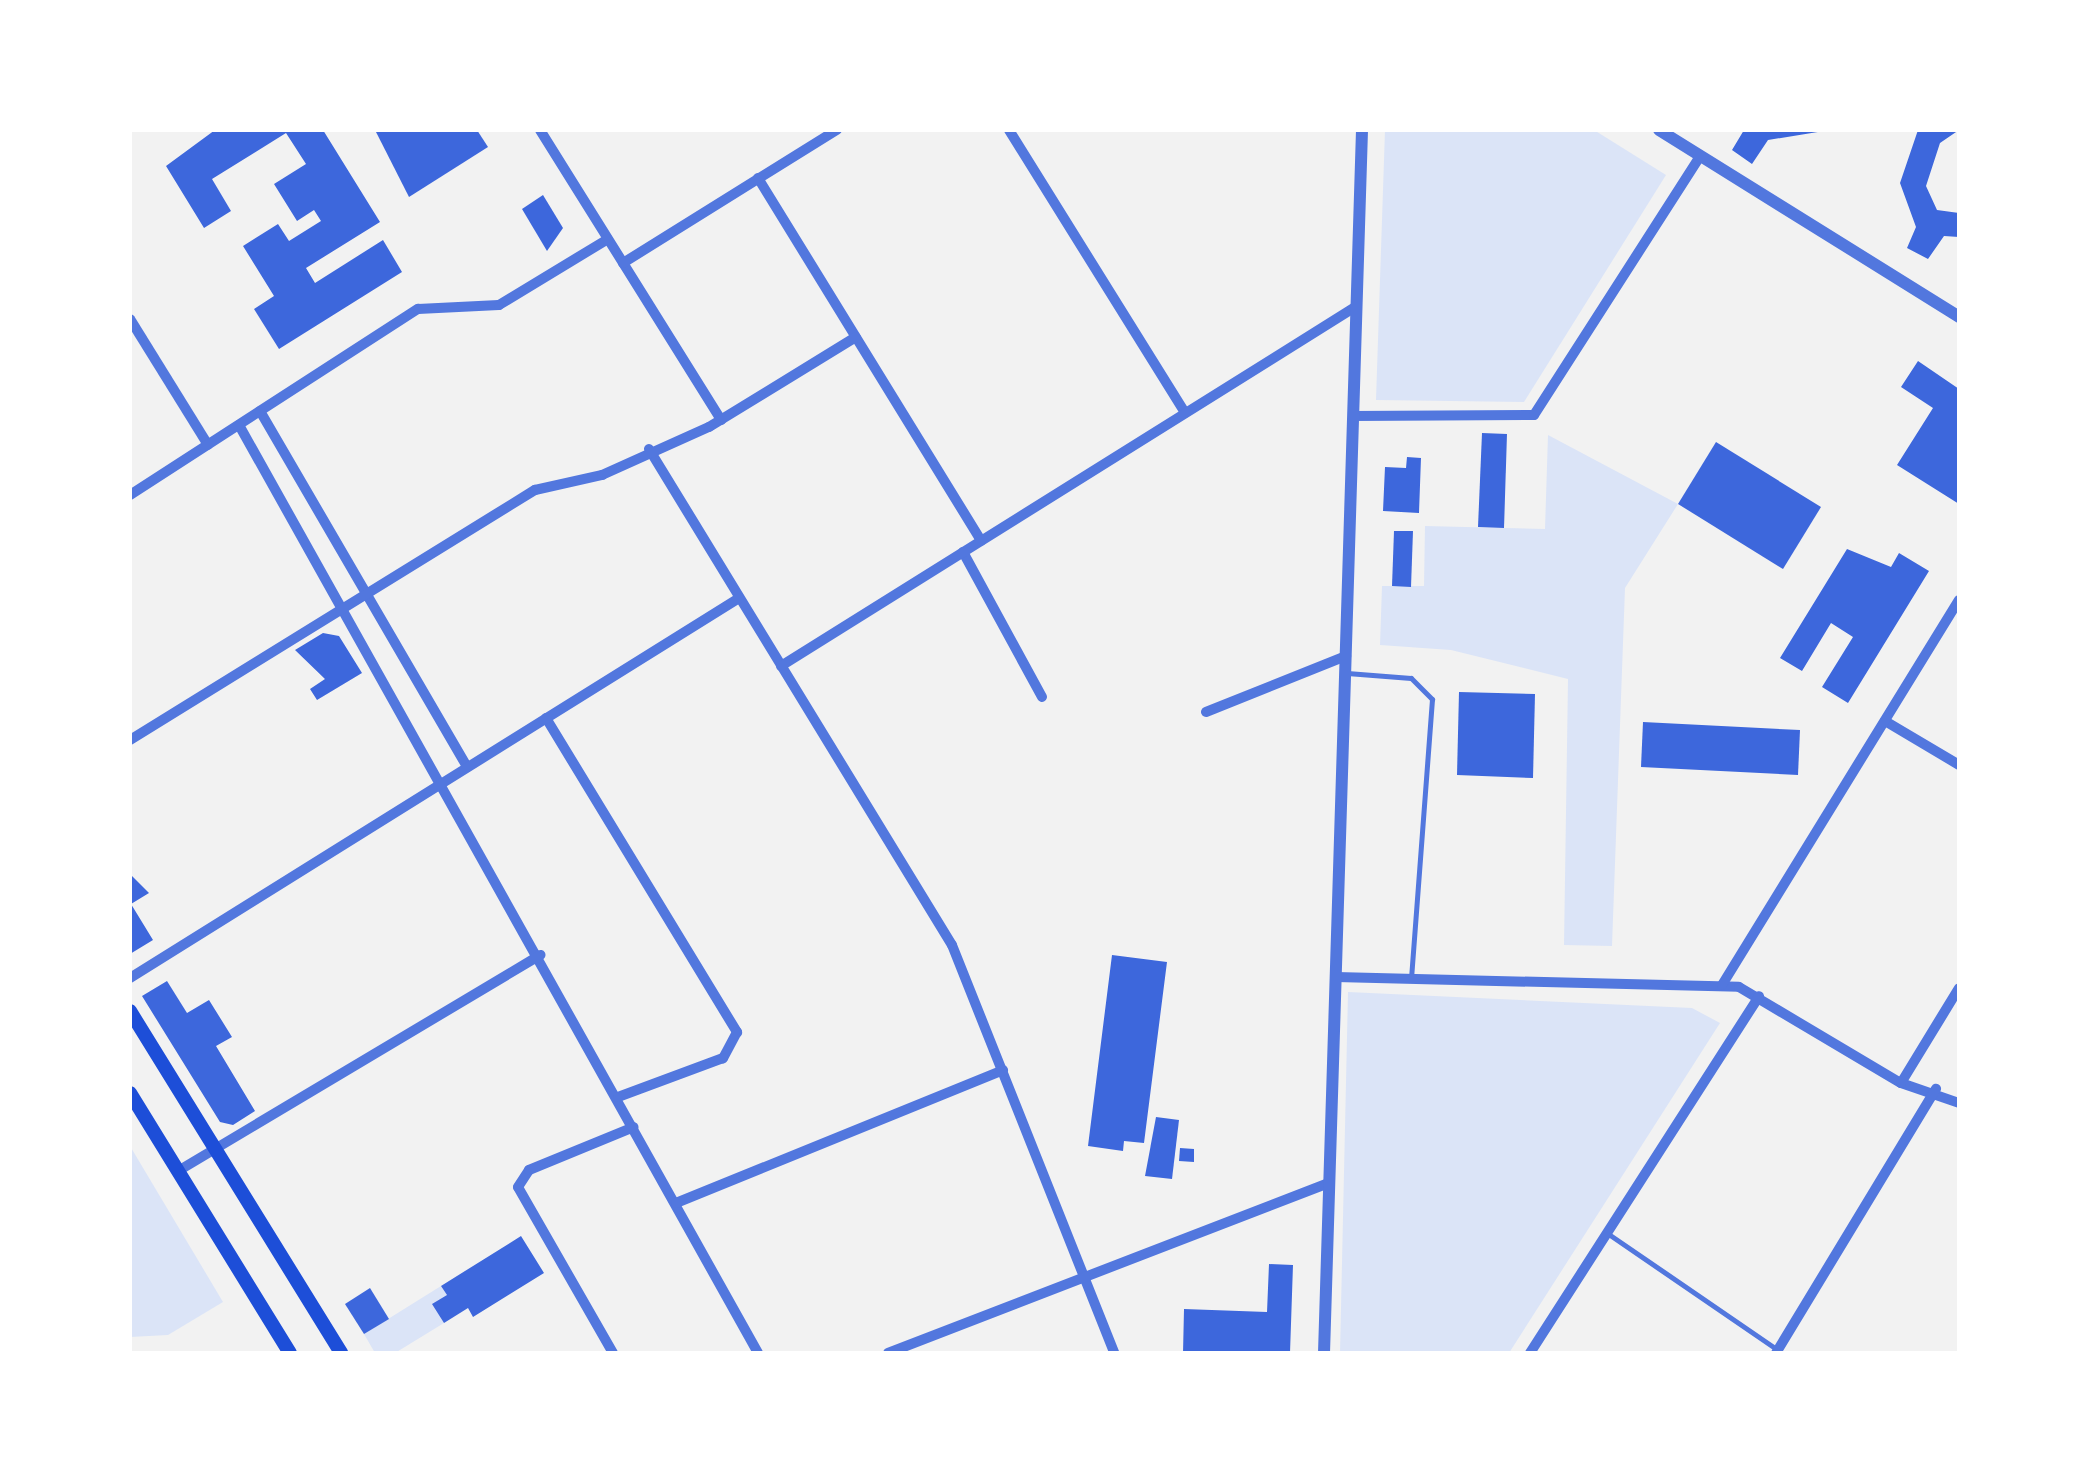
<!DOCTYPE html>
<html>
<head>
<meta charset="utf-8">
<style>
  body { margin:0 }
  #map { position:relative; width:2089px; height:1483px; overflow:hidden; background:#f2f2f2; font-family:"Fira Sans",sans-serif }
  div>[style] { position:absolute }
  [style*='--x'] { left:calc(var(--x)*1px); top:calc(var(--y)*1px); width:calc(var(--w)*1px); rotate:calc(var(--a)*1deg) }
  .green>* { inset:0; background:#dbe4f7 }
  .building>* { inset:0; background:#3d67dc }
  .service>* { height:5px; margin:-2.5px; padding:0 2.5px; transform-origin:2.5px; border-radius:2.5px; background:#5277de }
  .minor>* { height:10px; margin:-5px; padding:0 5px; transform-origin:5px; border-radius:5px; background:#5277de }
  .tertiary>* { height:12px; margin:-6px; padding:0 6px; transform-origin:6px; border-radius:6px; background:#5277de }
  .secondary>* { height:14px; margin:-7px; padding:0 7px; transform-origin:7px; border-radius:7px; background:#1d4ed8 }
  span { translate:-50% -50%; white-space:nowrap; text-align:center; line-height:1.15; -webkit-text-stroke:10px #fff; paint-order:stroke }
  .frame { position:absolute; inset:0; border:132px solid #fff; pointer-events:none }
</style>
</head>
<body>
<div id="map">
  <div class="green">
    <div style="clip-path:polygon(1385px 130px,1594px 130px,1666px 175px,1524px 402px,1376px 400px)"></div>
    <div style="clip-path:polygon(1548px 435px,1678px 504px,1625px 588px,1612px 946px,1564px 945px,1568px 679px,1451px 650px,1380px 645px,1382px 586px,1424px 586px,1425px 526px,1545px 529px)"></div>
    <div style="clip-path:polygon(1348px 992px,1692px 1008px,1720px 1023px,1509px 1353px,1340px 1353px)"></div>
    <div style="clip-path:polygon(130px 1146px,223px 1302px,168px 1335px,130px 1337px)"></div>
    <div style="clip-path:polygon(441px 1286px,447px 1295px,433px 1304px,444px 1323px,395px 1353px,375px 1353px,364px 1334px)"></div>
  </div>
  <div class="building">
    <div style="clip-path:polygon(215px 130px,323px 130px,380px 222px,306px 268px,315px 283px,383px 240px,402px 272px,279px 349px,254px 309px,274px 296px,243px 246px,278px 224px,289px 241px,321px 221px,314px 210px,297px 221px,274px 184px,306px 164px,286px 133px,212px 179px,231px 211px,204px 228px,166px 166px)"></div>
    <div style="clip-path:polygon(375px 130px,477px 130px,488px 147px,409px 197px)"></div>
    <div style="clip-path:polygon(1744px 130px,1830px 130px,1768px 140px,1752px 164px,1732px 150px)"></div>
    <div style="clip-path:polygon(1918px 130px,1959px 130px,1940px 143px,1926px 186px,1937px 210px,1959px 213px,1959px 237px,1944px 236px,1928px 259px,1907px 248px,1916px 227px,1900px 183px)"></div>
    <div style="clip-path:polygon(543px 195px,563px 228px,547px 251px,522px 209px)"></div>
    <div style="clip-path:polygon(1918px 361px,1959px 389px,1959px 504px,1897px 465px,1933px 408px,1901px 387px)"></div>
    <div style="clip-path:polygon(1482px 433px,1507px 434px,1504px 528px,1478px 527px)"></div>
    <div style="clip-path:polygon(1716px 442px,1821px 507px,1783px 569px,1678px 504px)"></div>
    <div style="clip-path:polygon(1407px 457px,1421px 458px,1419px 513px,1383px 511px,1385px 467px,1406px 468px)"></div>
    <div style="clip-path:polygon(1394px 531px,1413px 531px,1411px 587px,1392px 586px)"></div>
    <div style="clip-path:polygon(1847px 549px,1891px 567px,1899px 553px,1929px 571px,1848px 703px,1822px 687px,1853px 637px,1831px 623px,1802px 671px,1780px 658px)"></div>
    <div style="clip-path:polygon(323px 633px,339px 636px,362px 673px,317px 700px,310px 689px,325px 679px,295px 650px)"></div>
    <div style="clip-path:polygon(1459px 692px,1535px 694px,1533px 778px,1457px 775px)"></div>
    <div style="clip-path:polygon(1643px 722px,1800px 730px,1798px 775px,1641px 767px)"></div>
    <div style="clip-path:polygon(130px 874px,149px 893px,131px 904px,153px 940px,130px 954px)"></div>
    <div style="clip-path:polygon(1112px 955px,1167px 962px,1144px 1143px,1124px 1141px,1123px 1151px,1088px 1146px)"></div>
    <div style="clip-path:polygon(167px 981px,187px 1013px,209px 1000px,232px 1037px,216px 1046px,255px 1111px,233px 1125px,220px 1122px,142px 996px)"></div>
    <div style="clip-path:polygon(1156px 1117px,1179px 1120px,1172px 1179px,1145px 1176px)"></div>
    <div style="clip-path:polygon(1180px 1148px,1194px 1149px,1194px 1162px,1179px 1161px)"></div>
    <div style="clip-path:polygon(521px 1236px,544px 1273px,473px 1317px,468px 1308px,444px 1323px,432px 1304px,447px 1295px,441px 1286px)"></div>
    <div style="clip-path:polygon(1269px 1264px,1293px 1265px,1290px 1353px,1183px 1353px,1184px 1309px,1267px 1312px)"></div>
    <div style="clip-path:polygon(370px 1288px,389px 1319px,364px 1334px,345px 1304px)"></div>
  </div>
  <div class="service">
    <div style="--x:1347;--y:673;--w:64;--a:4.5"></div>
    <div style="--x:1411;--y:678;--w:30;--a:45"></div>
    <div style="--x:1432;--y:699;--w:280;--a:94.3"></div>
    <div style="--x:1607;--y:1233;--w:207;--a:34.4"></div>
  </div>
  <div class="minor">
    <div style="--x:540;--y:130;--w:342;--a:58"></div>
    <div style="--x:1009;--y:130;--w:333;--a:58.1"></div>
    <div style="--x:758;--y:178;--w:426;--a:58.4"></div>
    <div style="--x:623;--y:263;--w:252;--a:-31.9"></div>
    <div style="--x:130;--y:319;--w:148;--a:58.2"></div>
    <div style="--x:260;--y:411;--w:412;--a:59.8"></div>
    <div style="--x:1353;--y:416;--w:181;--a:-0.3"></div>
    <div style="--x:1534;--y:415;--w:308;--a:-57.3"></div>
    <div style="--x:239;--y:425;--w:1063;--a:60.78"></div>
    <div style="--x:649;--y:449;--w:581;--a:58.58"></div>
    <div style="--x:952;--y:945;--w:439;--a:68.3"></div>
    <div style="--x:130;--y:495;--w:343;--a:-32.9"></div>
    <div style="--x:418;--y:309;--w:81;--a:-2.8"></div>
    <div style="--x:499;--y:305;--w:127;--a:-31.2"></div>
    <div style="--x:963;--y:552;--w:165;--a:61.4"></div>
    <div style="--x:781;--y:666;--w:679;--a:-32.01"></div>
    <div style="--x:1206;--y:712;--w:151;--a:-21.8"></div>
    <div style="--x:546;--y:718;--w:368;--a:58.7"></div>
    <div style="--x:737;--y:1032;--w:30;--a:118"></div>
    <div style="--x:723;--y:1058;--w:112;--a:159.6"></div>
    <div style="--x:1885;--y:721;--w:86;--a:30.7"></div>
    <div style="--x:130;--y:740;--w:476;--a:-31.7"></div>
    <div style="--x:535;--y:490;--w:69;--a:-12.6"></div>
    <div style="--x:602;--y:475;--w:117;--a:-24.2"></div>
    <div style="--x:709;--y:427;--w:172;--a:-31.5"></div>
    <div style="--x:1336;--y:977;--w:403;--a:1.4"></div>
    <div style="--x:1739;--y:987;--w:188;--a:30.7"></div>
    <div style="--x:1901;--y:1083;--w:61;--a:19"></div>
    <div style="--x:130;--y:978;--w:718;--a:-31.96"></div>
    <div style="--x:1722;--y:985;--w:452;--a:-58.4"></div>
    <div style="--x:1901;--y:1083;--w:111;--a:-58.6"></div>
    <div style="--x:178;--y:1171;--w:422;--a:-30.8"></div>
    <div style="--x:676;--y:1203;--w:353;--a:-22.1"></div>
    <div style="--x:613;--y:1353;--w:191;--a:-119.8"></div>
    <div style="--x:518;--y:1187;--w:20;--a:-57"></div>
    <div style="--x:529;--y:1170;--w:113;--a:-22.3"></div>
    <div style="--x:888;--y:1353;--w:473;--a:-21.1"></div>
    <div style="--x:1530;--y:1353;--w:424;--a:-57.3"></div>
    <div style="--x:1776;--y:1353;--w:309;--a:-58.8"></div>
  </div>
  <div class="tertiary">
    <div style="--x:1659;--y:130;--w:354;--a:31.9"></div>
    <div style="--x:1324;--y:1353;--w:1224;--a:-88.22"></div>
  </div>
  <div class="secondary">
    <div style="--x:130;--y:1011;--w:402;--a:58.3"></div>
    <div style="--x:130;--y:1093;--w:305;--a:58.4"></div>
  </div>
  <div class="frame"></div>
</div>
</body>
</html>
